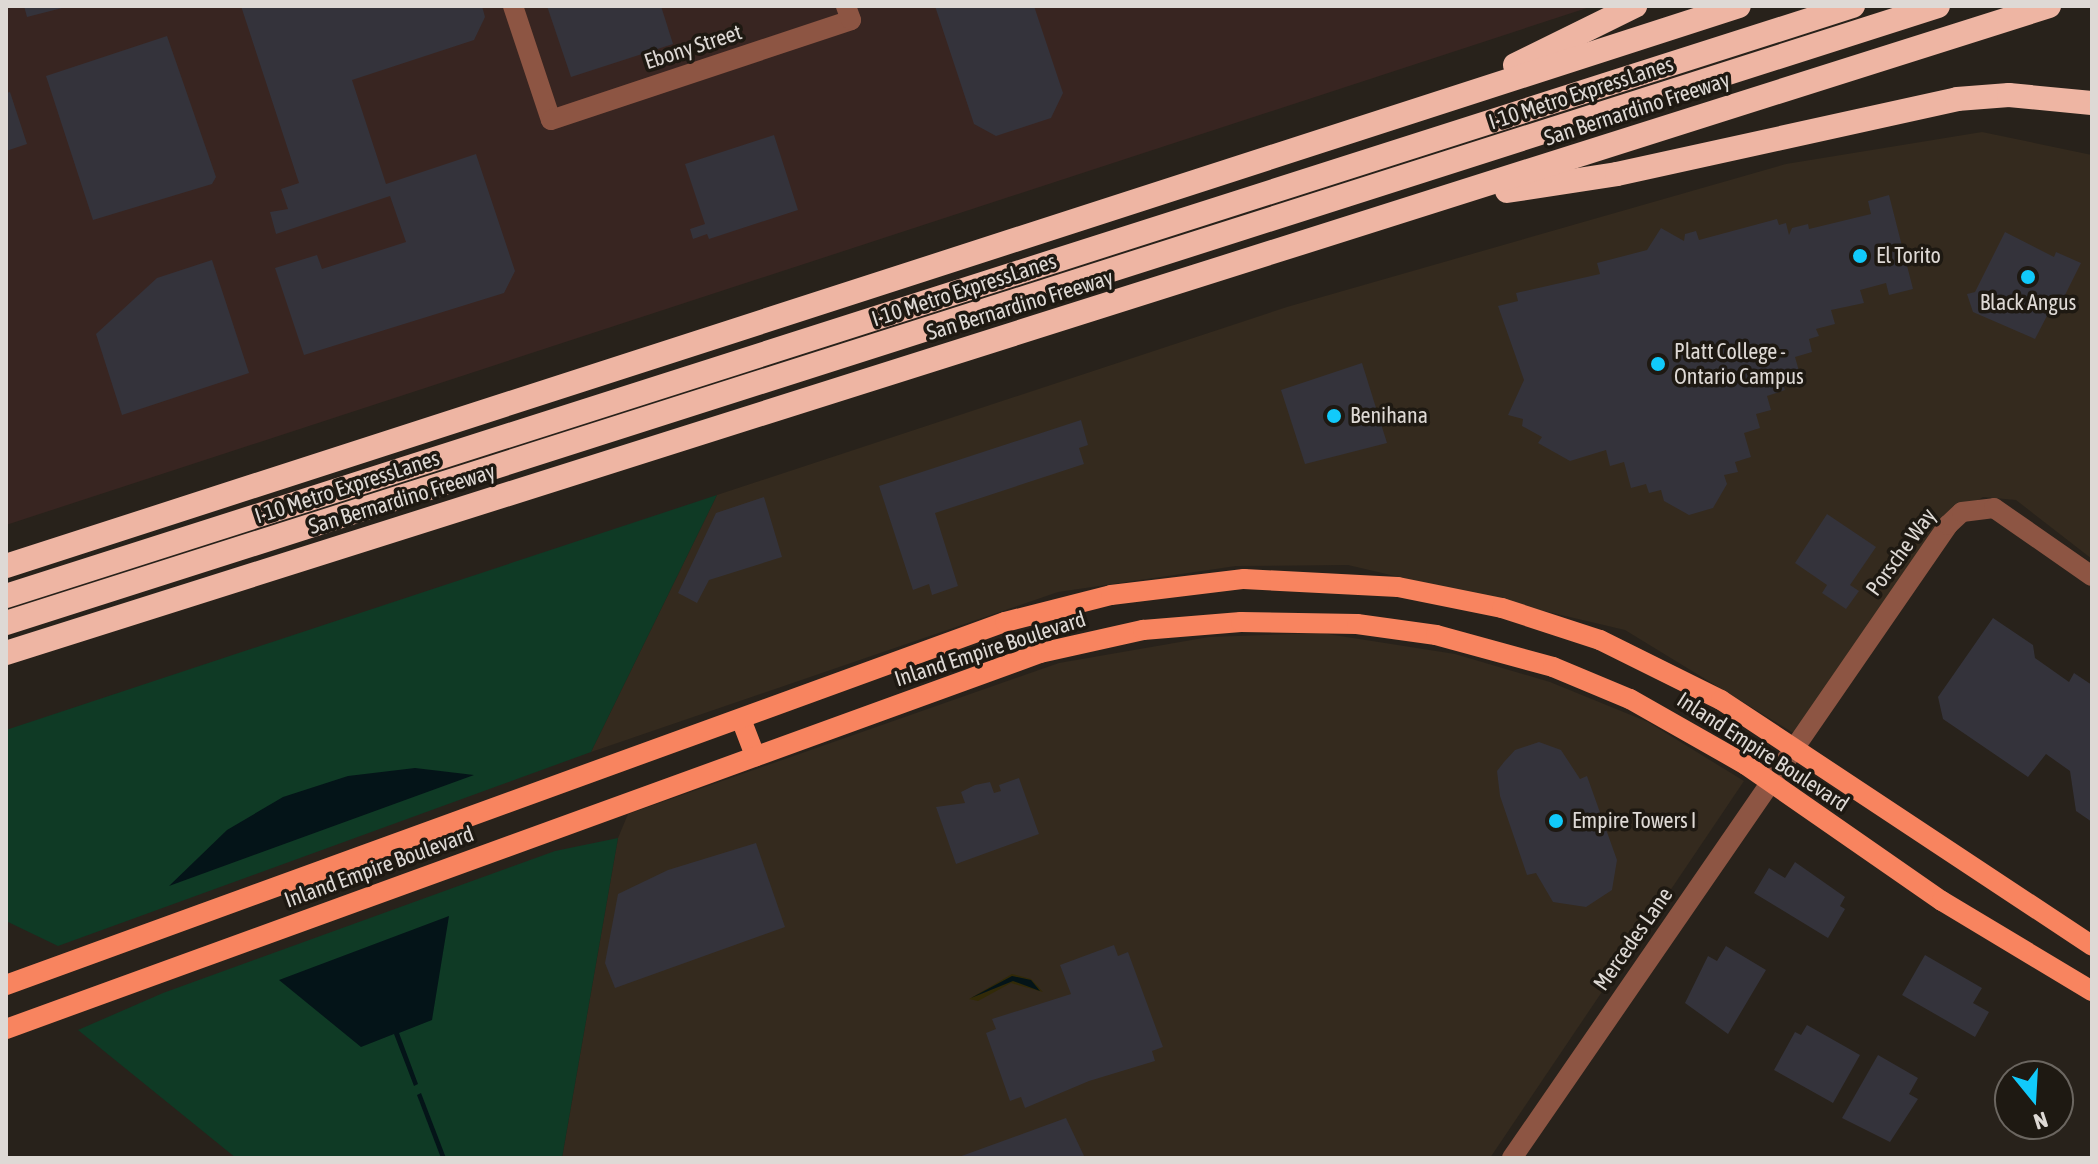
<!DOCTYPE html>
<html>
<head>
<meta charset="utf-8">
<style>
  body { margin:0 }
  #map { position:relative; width:2098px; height:1164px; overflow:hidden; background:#28221b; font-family:"Asap Condensed",sans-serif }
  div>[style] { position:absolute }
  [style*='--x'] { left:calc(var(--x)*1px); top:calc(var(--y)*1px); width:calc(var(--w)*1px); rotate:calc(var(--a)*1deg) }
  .built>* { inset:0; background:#342a1e }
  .industrial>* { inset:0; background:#382521 }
  .green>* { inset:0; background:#0f3a25 }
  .sand>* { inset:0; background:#322a08 }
  .water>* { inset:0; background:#041418 }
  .building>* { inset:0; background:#34333b }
  .minor>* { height:20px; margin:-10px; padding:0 10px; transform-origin:10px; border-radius:10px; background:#8d5543 }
  .major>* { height:20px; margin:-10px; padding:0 10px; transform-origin:10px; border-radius:10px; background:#f8845f }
  .highway>* { height:24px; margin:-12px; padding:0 12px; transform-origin:12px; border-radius:12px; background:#eeb5a3 }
  .dots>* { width:22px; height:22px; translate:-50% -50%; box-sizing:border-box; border:4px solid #1e1912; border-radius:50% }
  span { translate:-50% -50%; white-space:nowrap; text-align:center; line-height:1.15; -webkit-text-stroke:7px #1e1912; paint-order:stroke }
  .street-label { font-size:22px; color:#ded9d5 }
  .poi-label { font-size:22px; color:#ded9d5 }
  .left { translate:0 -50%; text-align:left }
  .frame { position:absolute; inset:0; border:8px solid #ded9d5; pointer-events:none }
  .north { position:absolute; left:1994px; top:1060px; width:80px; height:80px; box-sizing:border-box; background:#1e1912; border:2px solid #6b6660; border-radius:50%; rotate:162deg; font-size:22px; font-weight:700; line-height:32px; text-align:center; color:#ded9d5 }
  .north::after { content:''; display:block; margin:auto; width:28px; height:36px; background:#11cafb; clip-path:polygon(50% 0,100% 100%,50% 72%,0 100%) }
</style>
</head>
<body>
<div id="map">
  <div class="built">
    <div style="clip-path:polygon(1982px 132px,2092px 155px,2092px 559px,2016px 500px,1983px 497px,1949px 518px,1795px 734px,1625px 630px,1348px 565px,1236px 566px,1058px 592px,591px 752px,717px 495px,1287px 307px,1786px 164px)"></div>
    <div style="clip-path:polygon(1321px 633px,1455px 654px,1550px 682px,1648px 722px,1744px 781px,1490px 1158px,562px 1158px,618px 838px,628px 814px,1059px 663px,1209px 637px)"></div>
  </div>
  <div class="industrial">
    <div style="clip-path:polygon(6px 6px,1593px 6px,6px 525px)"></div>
  </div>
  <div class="green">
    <div style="clip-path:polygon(717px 495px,591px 752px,58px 946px,6px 921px,6px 730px)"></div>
    <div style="clip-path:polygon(618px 838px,562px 1158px,236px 1158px,78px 1030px,163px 993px,555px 851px)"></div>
  </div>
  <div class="sand">
    <div style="clip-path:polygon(1012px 974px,1031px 979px,1043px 992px,1011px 983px,978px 1001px,969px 999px)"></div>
  </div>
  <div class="water">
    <div style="clip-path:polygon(415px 768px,474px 775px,169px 886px,227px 830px,283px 797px,348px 776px)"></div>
    <div style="clip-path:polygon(449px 916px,432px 1020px,399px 1033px,418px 1084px,414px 1086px,394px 1034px,361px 1047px,279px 980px)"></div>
    <div style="clip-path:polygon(1012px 976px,1031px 980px,1040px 991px,1013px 981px,971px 998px)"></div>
    <div style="clip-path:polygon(421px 1093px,446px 1158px,441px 1158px,417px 1095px)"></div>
  </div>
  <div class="building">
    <div style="clip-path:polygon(24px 6px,66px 6px,66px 7px,27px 17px)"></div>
    <div style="clip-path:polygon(241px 6px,482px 6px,485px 17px,474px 40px,352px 80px,386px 184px,476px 154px,515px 271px,504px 293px,304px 355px,275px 268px,317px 255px,322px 269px,406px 242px,390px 196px,276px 234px,270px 212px,288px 209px,281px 189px,299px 183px)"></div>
    <div style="clip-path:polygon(547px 6px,661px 6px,673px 44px,571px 77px)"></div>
    <div style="clip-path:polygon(935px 6px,1034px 6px,1063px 93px,1051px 118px,996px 136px,974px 124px)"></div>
    <div style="clip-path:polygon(167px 36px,216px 177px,212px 184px,93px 220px,46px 76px)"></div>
    <div style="clip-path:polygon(10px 92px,27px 144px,6px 151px,6px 93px)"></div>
    <div style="clip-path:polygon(774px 135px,798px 210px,709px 239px,707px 234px,693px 239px,690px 229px,705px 224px,685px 164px)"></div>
    <div style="clip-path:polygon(1889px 195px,1913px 289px,1889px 295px,1886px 283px,1860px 290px,1864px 303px,1831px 310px,1835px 324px,1816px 329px,1819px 336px,1809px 339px,1812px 352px,1795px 357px,1799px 371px,1781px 377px,1785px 390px,1767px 396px,1771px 410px,1756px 414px,1760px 428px,1744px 433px,1751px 457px,1735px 462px,1738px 472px,1724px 475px,1727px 484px,1713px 508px,1689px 515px,1664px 501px,1661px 490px,1649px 493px,1646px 484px,1631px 488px,1624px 462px,1610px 466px,1606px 450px,1570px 461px,1538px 443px,1542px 437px,1522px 426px,1523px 419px,1508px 415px,1524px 380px,1498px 306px,1518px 301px,1516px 293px,1600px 274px,1597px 263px,1647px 250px,1661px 228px,1684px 241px,1685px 234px,1696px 231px,1699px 240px,1777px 219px,1779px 225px,1786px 223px,1789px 235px,1792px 228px,1808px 224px,1809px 229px,1871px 214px,1868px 201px)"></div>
    <div style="clip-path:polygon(2005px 232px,2054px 257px,2056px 252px,2081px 263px,2056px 313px,2050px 310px,2035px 339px,1973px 312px,1967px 294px,1975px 292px)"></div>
    <div style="clip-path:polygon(212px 260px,249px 373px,122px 415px,96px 334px,157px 278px)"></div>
    <div style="clip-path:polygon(1362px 363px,1387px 443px,1305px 464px,1281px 390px)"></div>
    <div style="clip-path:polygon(1081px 420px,1088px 445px,1079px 448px,1084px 464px,935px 513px,958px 586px,932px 595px,929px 584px,913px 590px,879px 486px)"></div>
    <div style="clip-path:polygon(764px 497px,782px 557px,709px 580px,697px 603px,678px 593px,716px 513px)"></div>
    <div style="clip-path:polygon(1827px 514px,1876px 547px,1850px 585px,1859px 591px,1846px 609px,1822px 593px,1827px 585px,1795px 563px)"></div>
    <div style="clip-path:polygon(1993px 618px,2033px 645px,2035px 658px,2069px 682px,2074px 673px,2092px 685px,2092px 822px,2076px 811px,2070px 771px,2046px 754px,2028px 777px,1943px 719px,1938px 697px)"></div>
    <div style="clip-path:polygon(1539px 742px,1561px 750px,1580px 779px,1587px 776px,1617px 860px,1612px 890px,1586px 907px,1553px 902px,1536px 873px,1527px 875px,1500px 796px,1497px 771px,1504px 762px,1515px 750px)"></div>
    <div style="clip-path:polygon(1019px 778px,1039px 834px,956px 864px,936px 807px,965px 803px,961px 792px,975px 785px,990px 782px,994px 793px,1001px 791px,999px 785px)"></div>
    <div style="clip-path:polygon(756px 843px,785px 927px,615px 988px,605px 963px,618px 894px,668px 870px)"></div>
    <div style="clip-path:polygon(1795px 862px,1845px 897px,1840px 906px,1845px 909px,1828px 938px,1754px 893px,1769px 868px,1785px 878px)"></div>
    <div style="clip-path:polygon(1114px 945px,1118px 956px,1128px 952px,1163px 1047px,1152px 1051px,1155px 1061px,1089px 1081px,1025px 1108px,1021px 1097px,1010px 1101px,986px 1033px,996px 1029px,992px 1019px,1071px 994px,1060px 965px)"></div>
    <div style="clip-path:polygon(1726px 946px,1766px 970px,1728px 1034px,1685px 1003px,1708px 956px,1717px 961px)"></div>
    <div style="clip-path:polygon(1925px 955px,1982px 988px,1973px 1003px,1989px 1012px,1975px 1037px,1902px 995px)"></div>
    <div style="clip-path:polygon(1807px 1025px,1860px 1055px,1833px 1103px,1774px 1070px,1795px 1032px,1801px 1035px)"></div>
    <div style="clip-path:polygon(1878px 1055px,1918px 1078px,1909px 1094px,1918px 1099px,1890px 1142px,1842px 1118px)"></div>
    <div style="clip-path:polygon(1066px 1118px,1085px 1158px,956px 1158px)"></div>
  </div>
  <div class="minor">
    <div style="--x:513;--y:6;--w:120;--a:71.6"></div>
    <div style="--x:551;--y:120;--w:316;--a:-18.4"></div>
    <div style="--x:851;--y:20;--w:15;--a:-110"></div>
    <div style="--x:1512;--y:1158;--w:769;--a:-55.44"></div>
    <div style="--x:1948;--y:525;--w:19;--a:-43"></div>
    <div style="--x:1962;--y:512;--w:32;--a:-7"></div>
    <div style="--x:1994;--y:508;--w:119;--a:34.8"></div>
  </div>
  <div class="major">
    <div style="--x:741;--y:719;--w:40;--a:69"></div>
    <div style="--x:6;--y:985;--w:1063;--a:-19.97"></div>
    <div style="--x:1005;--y:622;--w:109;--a:-14.3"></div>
    <div style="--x:1111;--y:595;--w:134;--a:-6.9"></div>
    <div style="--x:1244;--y:579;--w:154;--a:3"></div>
    <div style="--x:1398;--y:587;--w:106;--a:11.4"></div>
    <div style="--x:1502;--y:608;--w:103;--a:18.1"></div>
    <div style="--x:1600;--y:640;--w:135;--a:26.4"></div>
    <div style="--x:1721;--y:700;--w:445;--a:33.5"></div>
    <div style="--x:6;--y:1029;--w:1100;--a:-19.98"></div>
    <div style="--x:1040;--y:653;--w:106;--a:-12.6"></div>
    <div style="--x:1143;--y:630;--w:98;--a:-4.7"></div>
    <div style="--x:1241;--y:622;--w:116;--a:1"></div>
    <div style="--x:1357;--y:624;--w:80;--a:7.9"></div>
    <div style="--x:1436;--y:635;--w:121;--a:15.3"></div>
    <div style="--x:1553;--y:667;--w:83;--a:22.6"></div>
    <div style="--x:1630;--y:699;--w:133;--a:29.6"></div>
    <div style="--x:1746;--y:765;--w:239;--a:34.8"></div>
    <div style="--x:1942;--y:901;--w:175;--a:31"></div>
  </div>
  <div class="highway">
    <div style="--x:1515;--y:65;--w:134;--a:-26.2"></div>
    <div style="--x:1507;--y:191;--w:111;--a:-8.8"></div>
    <div style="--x:1617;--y:174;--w:348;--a:-12.4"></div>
    <div style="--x:1957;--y:99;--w:52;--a:-4.4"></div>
    <div style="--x:2009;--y:95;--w:83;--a:5.5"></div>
    <div style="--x:6;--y:566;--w:1821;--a:-17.91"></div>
    <div style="--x:6;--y:596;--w:1939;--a:-17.72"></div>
    <div style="--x:6;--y:623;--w:2028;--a:-17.71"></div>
    <div style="--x:6;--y:653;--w:2143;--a:-17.57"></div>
  </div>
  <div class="dots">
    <div style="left:1860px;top:256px;background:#11cafb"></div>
    <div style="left:2028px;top:277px;background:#11cafb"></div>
    <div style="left:1658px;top:364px;background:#11cafb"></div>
    <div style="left:1334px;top:416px;background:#11cafb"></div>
    <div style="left:1556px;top:821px;background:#11cafb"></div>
  </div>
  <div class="street-label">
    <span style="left:693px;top:47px;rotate:-18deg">Ebony Street</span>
    <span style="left:1581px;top:93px;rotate:-18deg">I-10 Metro ExpressLanes</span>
    <span style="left:1637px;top:109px;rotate:-18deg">San Bernardino Freeway</span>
    <span style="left:964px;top:290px;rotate:-18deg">I-10 Metro ExpressLanes</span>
    <span style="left:1020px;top:305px;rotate:-17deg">San Bernardino Freeway</span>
    <span style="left:347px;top:487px;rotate:-18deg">I-10 Metro ExpressLanes</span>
    <span style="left:402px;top:499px;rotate:-17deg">San Bernardino Freeway</span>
    <span style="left:1901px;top:552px;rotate:-54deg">Porsche Way</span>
    <span style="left:990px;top:649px;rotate:-18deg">Inland Empire Boulevard</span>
    <span style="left:1763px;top:752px;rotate:33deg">Inland Empire Boulevard</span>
    <span style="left:379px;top:867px;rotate:-20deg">Inland Empire Boulevard</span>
    <span style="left:1633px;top:939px;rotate:-55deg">Mercedes Lane</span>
  </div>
  <div class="poi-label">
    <span class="left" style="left:1876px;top:256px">El Torito</span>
    <span style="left:2028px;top:303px">Black Angus</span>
    <span class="left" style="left:1674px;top:364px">Platt College -<br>Ontario Campus</span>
    <span class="left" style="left:1350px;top:416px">Benihana</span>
    <span class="left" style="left:1572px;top:821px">Empire Towers I</span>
  </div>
  <div class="frame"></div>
  <div class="north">N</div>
</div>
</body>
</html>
